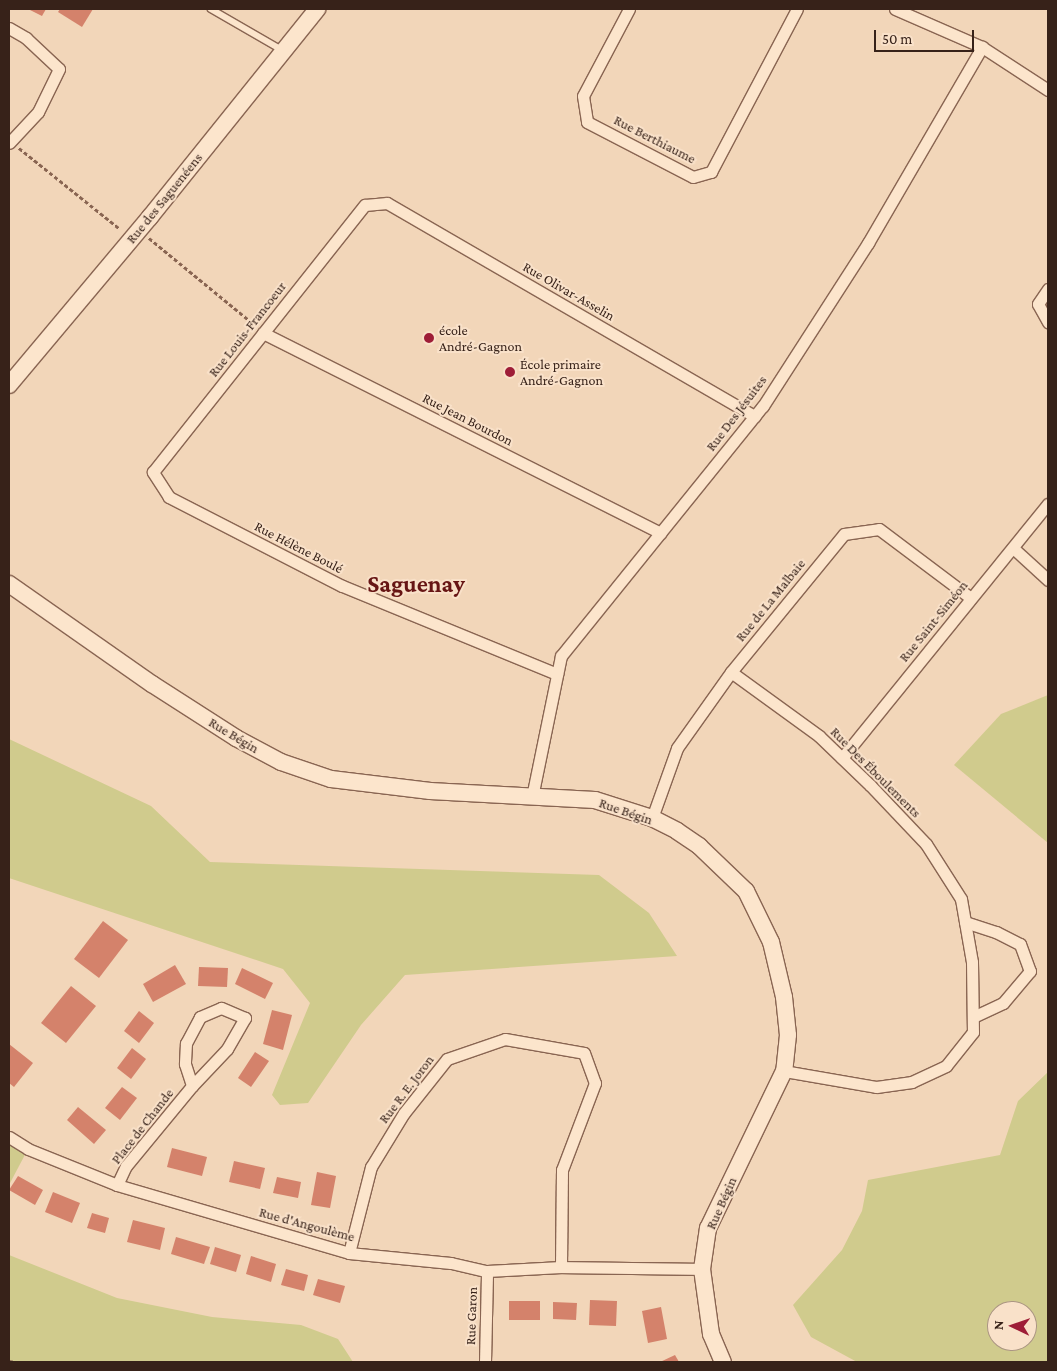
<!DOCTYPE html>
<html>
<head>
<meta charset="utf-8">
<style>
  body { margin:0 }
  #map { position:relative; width:1057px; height:1371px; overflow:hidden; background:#f2d6b9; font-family:"Crimson Pro",serif }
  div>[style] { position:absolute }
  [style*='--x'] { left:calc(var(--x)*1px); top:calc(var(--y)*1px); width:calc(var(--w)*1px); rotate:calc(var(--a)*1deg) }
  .green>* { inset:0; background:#d0cb8d }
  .building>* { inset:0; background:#d4826b }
  .path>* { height:2.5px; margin-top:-1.25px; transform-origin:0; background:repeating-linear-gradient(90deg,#896552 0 4px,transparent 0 6.5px) }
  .roads { filter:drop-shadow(1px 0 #896552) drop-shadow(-1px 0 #896552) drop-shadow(0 1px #896552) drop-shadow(0 -1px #896552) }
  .lane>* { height:5.5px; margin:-2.75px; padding:0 2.75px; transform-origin:2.75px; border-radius:2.75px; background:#fce5cc }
  .street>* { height:11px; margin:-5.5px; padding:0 5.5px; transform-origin:5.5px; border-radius:5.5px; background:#fce5cc }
  .secondary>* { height:16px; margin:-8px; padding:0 8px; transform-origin:8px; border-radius:8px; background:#fce5cc }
  .dots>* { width:14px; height:14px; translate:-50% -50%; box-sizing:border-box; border:2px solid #f9e1c9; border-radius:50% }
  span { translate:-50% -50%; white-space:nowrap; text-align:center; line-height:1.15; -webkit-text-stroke:4px #f9e1c9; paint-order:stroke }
  .street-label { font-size:14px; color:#372219 }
  .poi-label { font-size:14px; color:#372219 }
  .left { translate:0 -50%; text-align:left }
  .town-label { font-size:24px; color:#671514; font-weight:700 }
  .frame { position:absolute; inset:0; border:10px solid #372219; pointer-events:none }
  .north { position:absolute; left:987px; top:1301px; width:50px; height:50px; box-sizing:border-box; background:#f9e1c9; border:1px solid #ab9583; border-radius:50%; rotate:273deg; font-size:14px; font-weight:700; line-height:20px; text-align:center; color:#372219 }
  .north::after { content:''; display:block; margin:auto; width:18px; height:22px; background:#9e1d37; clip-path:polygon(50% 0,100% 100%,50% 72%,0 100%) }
  .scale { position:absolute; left:874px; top:30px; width:100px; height:22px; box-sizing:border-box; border:2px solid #372219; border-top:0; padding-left:6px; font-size:15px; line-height:18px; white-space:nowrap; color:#372219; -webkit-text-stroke:4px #f9e1c9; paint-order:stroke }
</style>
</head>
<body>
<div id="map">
  <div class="green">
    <div style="clip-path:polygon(1048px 695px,1048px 843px,954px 765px,1001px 714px)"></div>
    <div style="clip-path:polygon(9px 739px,151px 806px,210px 862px,599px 875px,649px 913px,677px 956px,405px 975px,361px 1025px,308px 1103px,280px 1105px,272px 1095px,310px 1003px,283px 969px,9px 878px)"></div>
    <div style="clip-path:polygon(evenodd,1048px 1072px,1048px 1362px,857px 1362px,811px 1337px,793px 1305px,842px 1250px,862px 1211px,868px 1180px,1000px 1155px,1018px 1101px,1048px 1072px,997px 1311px,1027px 1311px,1027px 1341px,997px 1341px,997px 1311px)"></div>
    <div style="clip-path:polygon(9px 1137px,28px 1149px,9px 1185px)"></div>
    <div style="clip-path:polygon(9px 1255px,117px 1298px,212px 1317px,301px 1325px,338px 1339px,353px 1362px,9px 1362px)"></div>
  </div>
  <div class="building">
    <div style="clip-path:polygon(28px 9px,46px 9px,42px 16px)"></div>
    <div style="clip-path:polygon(60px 9px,93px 9px,82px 27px,58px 12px)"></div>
    <div style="clip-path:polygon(103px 921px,128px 940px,99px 978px,74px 959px)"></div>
    <div style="clip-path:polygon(175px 965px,186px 984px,153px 1002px,143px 984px)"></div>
    <div style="clip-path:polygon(199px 967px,228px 968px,227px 987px,198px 986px)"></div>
    <div style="clip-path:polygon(242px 968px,273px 983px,265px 999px,235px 984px)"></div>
    <div style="clip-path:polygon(71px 986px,96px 1006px,66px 1043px,41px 1023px)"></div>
    <div style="clip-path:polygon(272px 1010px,292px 1015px,283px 1050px,263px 1044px)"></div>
    <div style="clip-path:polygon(139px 1011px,154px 1023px,139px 1043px,124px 1031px)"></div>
    <div style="clip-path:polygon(9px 1044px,33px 1063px,14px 1087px,9px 1083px)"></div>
    <div style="clip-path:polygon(132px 1048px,146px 1059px,131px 1079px,117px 1068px)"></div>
    <div style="clip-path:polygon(255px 1052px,269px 1061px,251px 1087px,238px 1078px)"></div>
    <div style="clip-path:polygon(122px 1087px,137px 1098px,120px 1120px,105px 1108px)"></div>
    <div style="clip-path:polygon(78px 1107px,106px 1130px,94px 1144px,67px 1120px)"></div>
    <div style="clip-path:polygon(172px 1148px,207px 1157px,202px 1176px,167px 1167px)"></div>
    <div style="clip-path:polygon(234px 1161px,265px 1168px,260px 1189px,229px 1182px)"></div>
    <div style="clip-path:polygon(317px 1172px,336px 1176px,330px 1208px,311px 1205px)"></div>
    <div style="clip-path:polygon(18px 1176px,43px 1190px,35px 1205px,9px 1190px)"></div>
    <div style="clip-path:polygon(277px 1177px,301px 1182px,298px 1198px,273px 1193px)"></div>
    <div style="clip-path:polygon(53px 1192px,80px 1203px,72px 1223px,45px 1212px)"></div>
    <div style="clip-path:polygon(92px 1213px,109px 1218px,105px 1233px,87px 1228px)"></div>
    <div style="clip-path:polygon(133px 1220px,165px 1228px,160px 1250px,127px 1242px)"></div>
    <div style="clip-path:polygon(176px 1237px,210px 1247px,204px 1264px,171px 1254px)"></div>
    <div style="clip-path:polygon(215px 1247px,241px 1255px,236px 1272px,210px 1264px)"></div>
    <div style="clip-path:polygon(251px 1256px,276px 1264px,271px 1282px,246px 1274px)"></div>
    <div style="clip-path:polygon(286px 1269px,308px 1275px,304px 1291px,281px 1285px)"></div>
    <div style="clip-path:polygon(318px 1279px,345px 1286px,340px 1303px,313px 1295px)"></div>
    <div style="clip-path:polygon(590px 1300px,617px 1301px,616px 1326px,589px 1325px)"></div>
    <div style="clip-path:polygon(509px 1301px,540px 1301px,540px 1320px,509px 1320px)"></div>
    <div style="clip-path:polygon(553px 1302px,577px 1303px,576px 1320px,553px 1319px)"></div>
    <div style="clip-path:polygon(661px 1307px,667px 1339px,648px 1343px,642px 1311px)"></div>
    <div style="clip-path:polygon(675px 1355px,679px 1362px,660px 1362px)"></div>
  </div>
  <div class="path">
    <div style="--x:19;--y:148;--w:129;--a:38.7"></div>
    <div style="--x:149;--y:238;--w:137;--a:39.4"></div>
    <div style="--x:9;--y:1361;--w:7;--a:8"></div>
  </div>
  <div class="roads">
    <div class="lane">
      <div style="--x:211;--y:9;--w:82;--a:30"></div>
    </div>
    <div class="street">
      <div style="--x:629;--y:9;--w:98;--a:117.9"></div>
      <div style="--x:583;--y:96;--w:26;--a:81"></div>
      <div style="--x:587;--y:122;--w:119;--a:27.4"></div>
      <div style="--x:693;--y:177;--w:19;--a:-16"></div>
      <div style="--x:711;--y:172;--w:184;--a:-62.2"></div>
      <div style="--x:895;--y:9;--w:95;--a:23.6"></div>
      <div style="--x:982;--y:47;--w:79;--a:33.1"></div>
      <div style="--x:9;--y:28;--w:20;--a:30"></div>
      <div style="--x:26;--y:38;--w:45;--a:43.2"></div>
      <div style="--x:59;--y:69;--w:48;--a:116"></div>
      <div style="--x:38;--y:112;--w:42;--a:133.1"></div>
      <div style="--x:1048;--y:289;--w:18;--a:124"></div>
      <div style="--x:1038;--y:304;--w:21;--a:61"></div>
      <div style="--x:263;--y:333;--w:445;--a:26.7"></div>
      <div style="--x:1013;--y:548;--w:47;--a:42.4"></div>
      <div style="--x:731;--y:672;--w:109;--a:36"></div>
      <div style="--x:819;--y:736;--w:71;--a:43.9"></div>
      <div style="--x:870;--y:785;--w:81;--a:46.5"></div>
      <div style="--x:926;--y:844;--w:65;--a:57.5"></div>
      <div style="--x:961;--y:899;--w:64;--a:80.1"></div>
      <div style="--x:972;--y:962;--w:70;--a:89.2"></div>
      <div style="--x:973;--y:1032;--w:43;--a:128.5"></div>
      <div style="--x:946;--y:1066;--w:38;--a:155"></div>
      <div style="--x:912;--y:1082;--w:36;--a:172"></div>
      <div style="--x:876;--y:1087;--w:93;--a:-170.1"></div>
      <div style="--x:557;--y:674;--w:232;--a:-157.7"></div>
      <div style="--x:342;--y:586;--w:195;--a:-152.8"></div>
      <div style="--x:169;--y:497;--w:30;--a:-123"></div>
      <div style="--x:153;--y:472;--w:341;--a:-51.6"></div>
      <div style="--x:365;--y:205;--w:22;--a:-5"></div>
      <div style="--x:387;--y:203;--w:425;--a:30.1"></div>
      <div style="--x:842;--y:758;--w:327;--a:-51"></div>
      <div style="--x:532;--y:797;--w:144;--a:-78.4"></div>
      <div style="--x:561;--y:656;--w:321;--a:-51.1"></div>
      <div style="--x:763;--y:406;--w:194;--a:-57.2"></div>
      <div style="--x:868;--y:243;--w:227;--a:-59.8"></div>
      <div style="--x:652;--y:818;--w:74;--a:-70.3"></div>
      <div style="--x:677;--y:748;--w:93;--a:-54.6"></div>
      <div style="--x:731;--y:672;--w:178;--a:-50.7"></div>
      <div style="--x:844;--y:534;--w:35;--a:-8"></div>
      <div style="--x:879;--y:529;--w:115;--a:36.9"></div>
      <div style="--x:965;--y:922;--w:33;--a:18"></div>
      <div style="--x:996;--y:932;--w:27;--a:27"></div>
      <div style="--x:1020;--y:944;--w:29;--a:70"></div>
      <div style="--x:1030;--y:971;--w:42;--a:130.2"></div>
      <div style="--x:1003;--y:1003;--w:33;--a:155"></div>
      <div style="--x:9;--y:1137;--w:22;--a:32"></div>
      <div style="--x:28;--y:1149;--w:96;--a:22"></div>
      <div style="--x:117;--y:1185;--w:242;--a:16.3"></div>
      <div style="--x:349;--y:1253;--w:102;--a:5.6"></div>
      <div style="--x:451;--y:1263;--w:37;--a:13"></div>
      <div style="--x:487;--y:1271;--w:74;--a:-3.1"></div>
      <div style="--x:561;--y:1267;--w:141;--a:0.8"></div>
      <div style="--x:117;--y:1185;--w:21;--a:-65"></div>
      <div style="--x:126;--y:1166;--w:104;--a:-50.5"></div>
      <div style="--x:192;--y:1086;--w:51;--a:-46.6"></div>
      <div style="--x:227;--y:1049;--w:36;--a:-60"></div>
      <div style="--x:245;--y:1018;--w:26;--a:-157"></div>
      <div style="--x:221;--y:1008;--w:23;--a:157"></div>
      <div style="--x:200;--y:1017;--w:30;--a:118"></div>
      <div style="--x:186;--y:1043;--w:21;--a:93"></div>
      <div style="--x:185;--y:1064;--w:23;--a:72"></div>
      <div style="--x:349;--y:1253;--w:89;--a:-75.7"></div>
      <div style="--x:371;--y:1167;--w:63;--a:-58.6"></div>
      <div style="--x:404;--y:1113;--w:69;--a:-51.5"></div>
      <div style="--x:447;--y:1059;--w:61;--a:-19"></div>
      <div style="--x:505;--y:1039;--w:80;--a:10"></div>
      <div style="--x:584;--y:1053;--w:32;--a:70"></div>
      <div style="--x:595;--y:1083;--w:93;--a:110.8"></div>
      <div style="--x:562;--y:1170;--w:97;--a:90.6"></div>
      <div style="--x:485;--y:1362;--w:91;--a:-88.7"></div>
    </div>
    <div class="secondary">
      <div style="--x:9;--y:385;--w:219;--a:-50"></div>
      <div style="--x:150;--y:217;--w:267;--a:-51.2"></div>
      <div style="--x:9;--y:584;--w:174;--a:35"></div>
      <div style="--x:152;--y:684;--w:100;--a:32.7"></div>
      <div style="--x:236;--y:738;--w:51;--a:28.1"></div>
      <div style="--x:281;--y:762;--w:53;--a:18.8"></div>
      <div style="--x:331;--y:779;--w:100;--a:6.9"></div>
      <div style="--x:430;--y:791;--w:165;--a:3.1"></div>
      <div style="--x:595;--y:800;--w:60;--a:17.5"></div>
      <div style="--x:652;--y:818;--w:28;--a:27"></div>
      <div style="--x:677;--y:831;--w:27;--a:34"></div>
      <div style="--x:699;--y:846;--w:65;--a:43.8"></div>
      <div style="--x:746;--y:891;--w:57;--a:63.9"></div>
      <div style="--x:771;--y:942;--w:57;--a:76.7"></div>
      <div style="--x:784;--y:997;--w:38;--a:84"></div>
      <div style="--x:788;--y:1035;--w:36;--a:96"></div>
      <div style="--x:784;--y:1071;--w:174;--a:115.8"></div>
      <div style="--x:708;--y:1228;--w:41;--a:98.3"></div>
      <div style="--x:702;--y:1269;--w:66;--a:82.1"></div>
      <div style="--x:711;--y:1334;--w:30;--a:67"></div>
    </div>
  </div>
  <div class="dots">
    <div style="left:429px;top:338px;background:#9e1d37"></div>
    <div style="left:510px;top:372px;background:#9e1d37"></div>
  </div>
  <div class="street-label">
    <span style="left:655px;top:139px;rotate:27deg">Rue Berthiaume</span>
    <span style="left:164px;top:198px;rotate:-51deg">Rue des Saguenéens</span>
    <span style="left:569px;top:291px;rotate:30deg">Rue Olivar-Asselin</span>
    <span style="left:247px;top:329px;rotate:-52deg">Rue Louis-Francoeur</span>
    <span style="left:736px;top:413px;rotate:-53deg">Rue Des Jésuites</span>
    <span style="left:468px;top:419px;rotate:27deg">Rue Jean Bourdon</span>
    <span style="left:299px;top:547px;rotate:27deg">Rue Hélène Boulé</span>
    <span style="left:770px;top:600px;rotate:-51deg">Rue de La Malbaie</span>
    <span style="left:933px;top:621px;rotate:-51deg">Rue Saint-Siméon</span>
    <span style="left:234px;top:735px;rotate:31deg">Rue Bégin</span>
    <span style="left:876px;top:772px;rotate:45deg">Rue Des Éboulements</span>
    <span style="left:626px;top:811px;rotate:19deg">Rue Bégin</span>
    <span style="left:406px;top:1089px;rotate:-53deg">Rue R. E. Joron</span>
    <span style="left:142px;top:1126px;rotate:-52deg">Place de Chande</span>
    <span style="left:721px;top:1203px;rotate:-66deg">Rue Bégin</span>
    <span style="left:307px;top:1224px;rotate:15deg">Rue d'Angoulème</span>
    <span style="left:471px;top:1316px;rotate:-88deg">Rue Garon</span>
  </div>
  <div class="poi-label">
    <span class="left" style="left:439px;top:338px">école<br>André-Gagnon</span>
    <span class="left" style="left:520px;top:372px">École primaire<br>André-Gagnon</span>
  </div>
  <div class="town-label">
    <span style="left:416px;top:584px">Saguenay</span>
  </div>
  <div class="frame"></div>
  <div class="north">N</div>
  <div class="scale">50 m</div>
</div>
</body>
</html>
